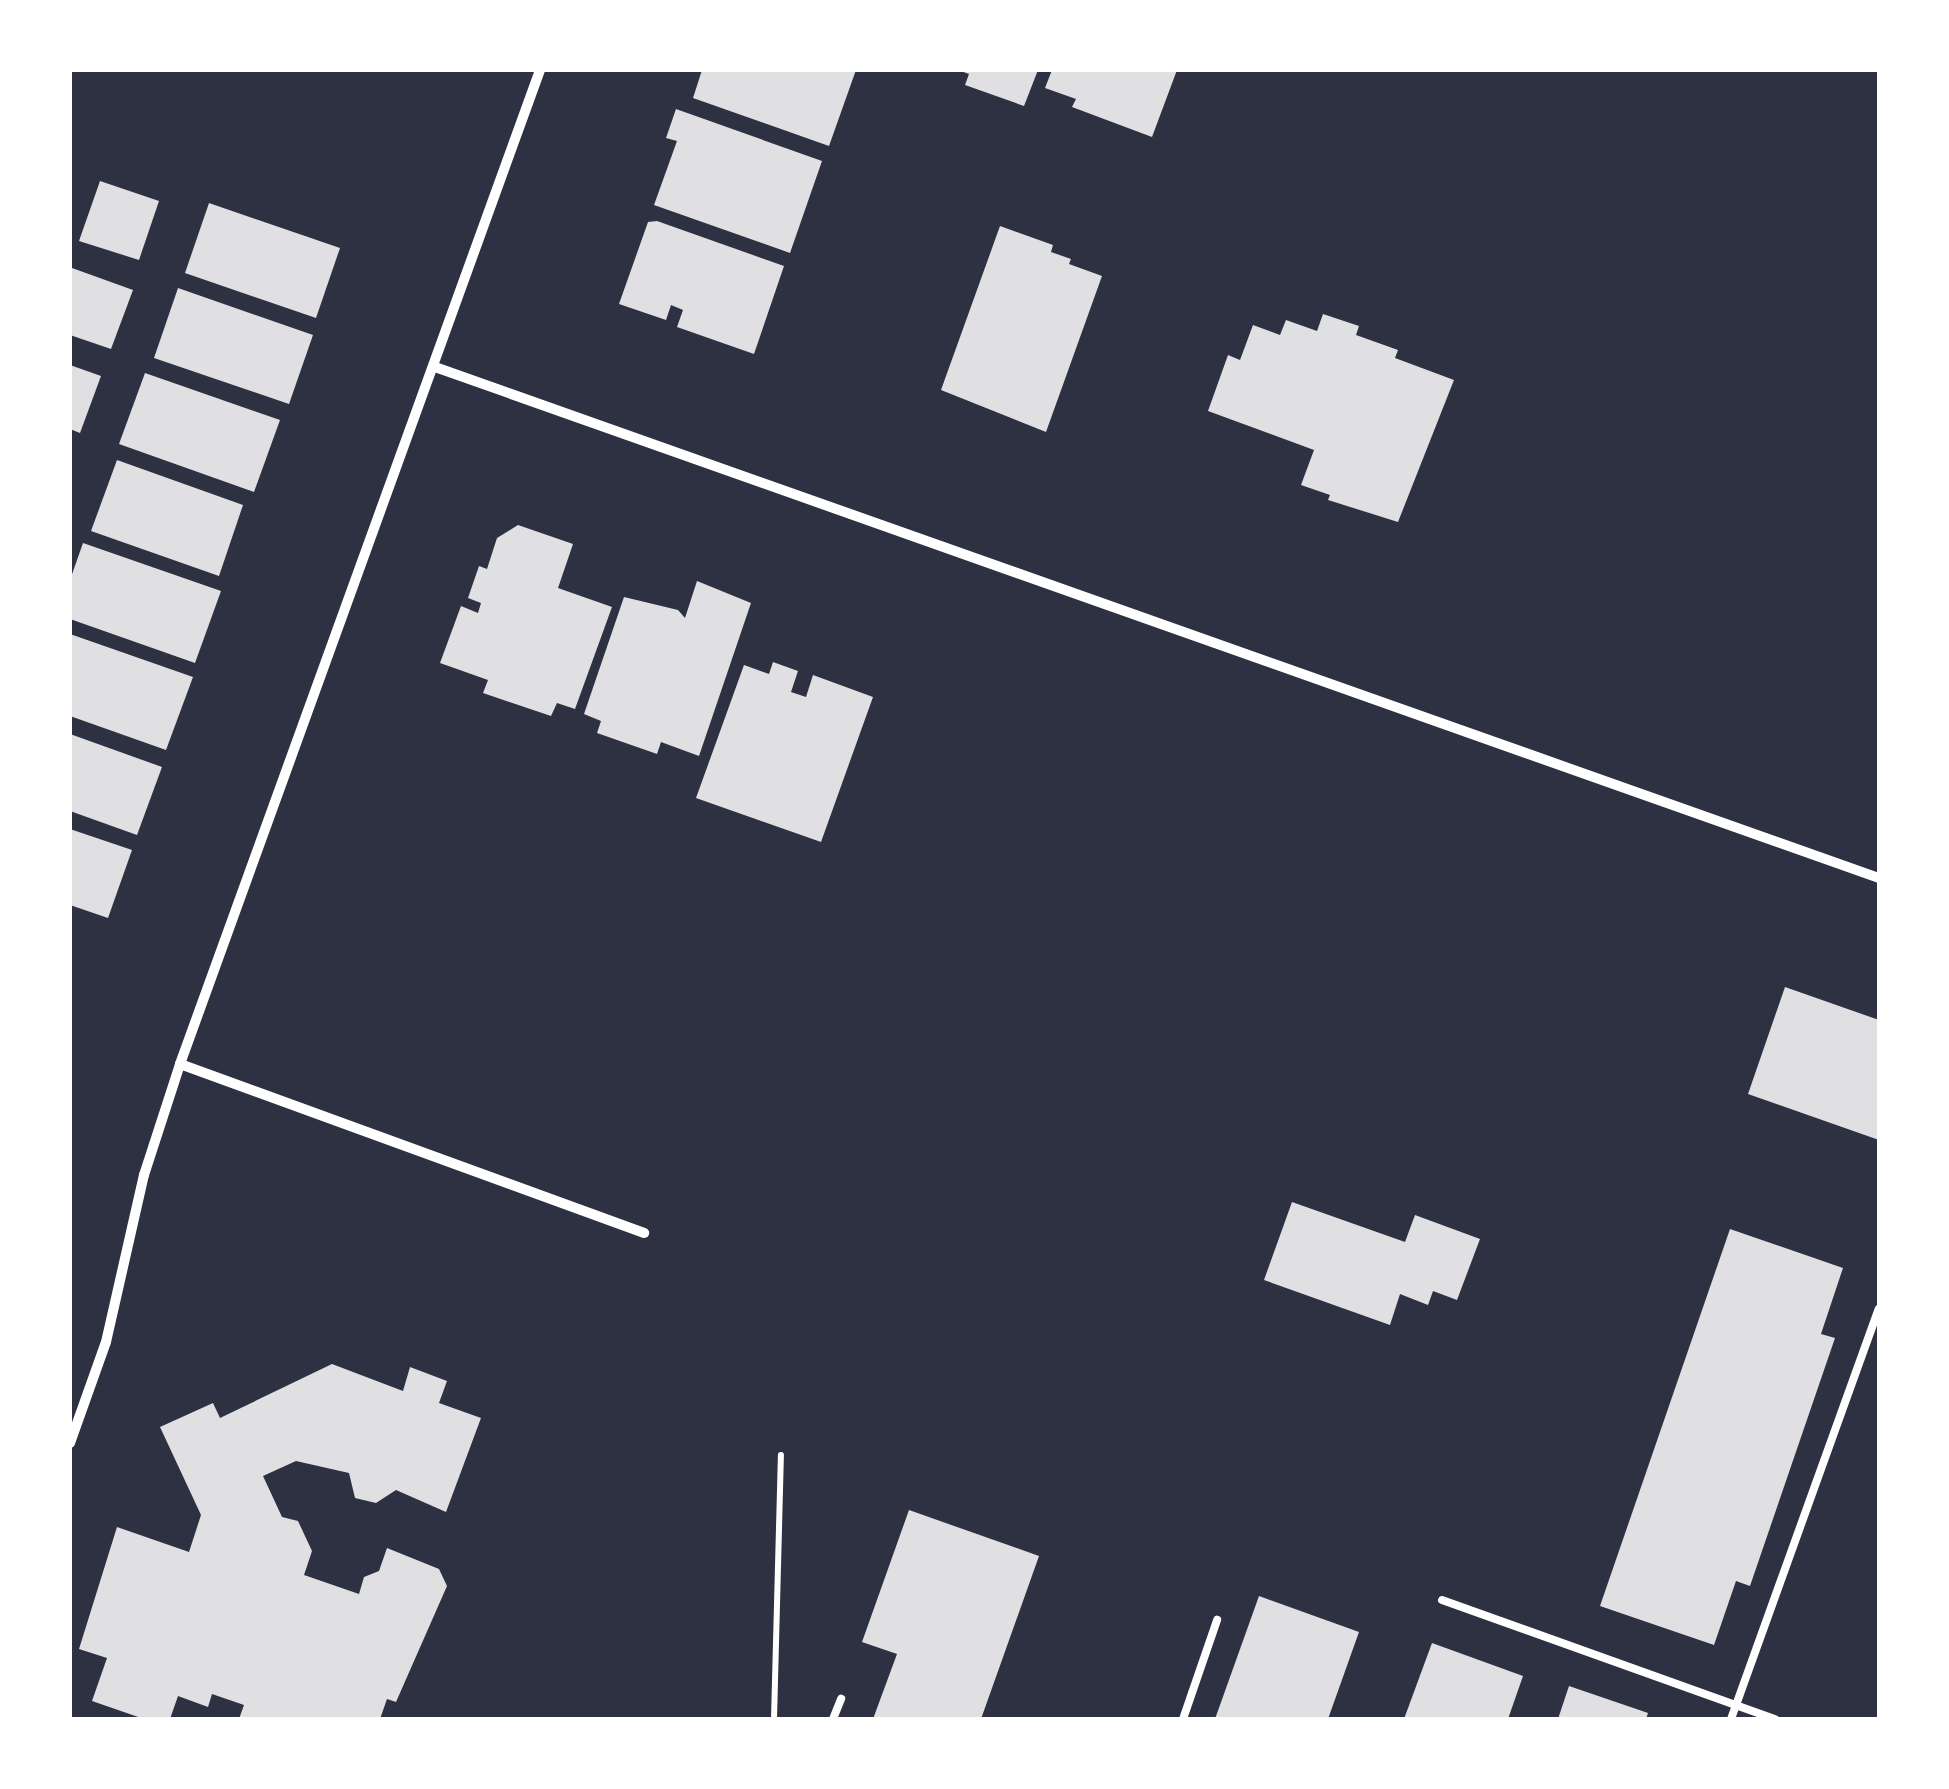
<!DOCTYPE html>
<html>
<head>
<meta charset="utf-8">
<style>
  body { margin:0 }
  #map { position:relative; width:1949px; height:1789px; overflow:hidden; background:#2d3142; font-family:"Nunito Sans",sans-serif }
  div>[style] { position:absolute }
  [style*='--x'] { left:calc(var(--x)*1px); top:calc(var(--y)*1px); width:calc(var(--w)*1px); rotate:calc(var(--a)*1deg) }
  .building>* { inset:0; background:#e0e0e3 }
  .path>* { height:6px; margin:-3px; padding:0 3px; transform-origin:3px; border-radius:3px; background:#fff }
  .service>* { height:8px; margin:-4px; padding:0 4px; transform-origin:4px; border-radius:4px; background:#fff }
  .minor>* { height:10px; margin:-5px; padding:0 5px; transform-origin:5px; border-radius:5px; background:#fff }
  span { translate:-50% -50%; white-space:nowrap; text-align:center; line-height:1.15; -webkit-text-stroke:10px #fff; paint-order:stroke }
  .frame { position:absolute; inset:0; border:72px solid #fff; pointer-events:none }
</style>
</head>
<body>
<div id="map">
  <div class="building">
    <div style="clip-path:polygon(702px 70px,856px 70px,829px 146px,693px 98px)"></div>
    <div style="clip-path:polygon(958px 70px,1038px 70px,1024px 106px,965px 85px,969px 74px)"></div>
    <div style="clip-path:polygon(1052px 70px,1177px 70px,1152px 137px,1072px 107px,1076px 99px,1045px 88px)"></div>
    <div style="clip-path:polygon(676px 109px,822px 161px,790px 253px,654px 205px,677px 141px,666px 138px)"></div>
    <div style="clip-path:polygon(100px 181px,159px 201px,139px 260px,79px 241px)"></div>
    <div style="clip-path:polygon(209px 203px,340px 248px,316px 318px,185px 273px)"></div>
    <div style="clip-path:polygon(657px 221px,784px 266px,754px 354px,677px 327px,683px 310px,671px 305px,666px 320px,619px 304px,648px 222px)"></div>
    <div style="clip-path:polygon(1000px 226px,1053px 245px,1051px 252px,1071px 259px,1069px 264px,1102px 276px,1046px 432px,941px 390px)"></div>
    <div style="clip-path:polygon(72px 268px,133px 290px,111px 349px,70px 335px)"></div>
    <div style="clip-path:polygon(178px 288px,313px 335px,289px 404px,154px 358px)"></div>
    <div style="clip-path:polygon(1323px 314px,1359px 326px,1356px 335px,1398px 350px,1395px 358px,1454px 380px,1398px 522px,1328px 500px,1330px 495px,1301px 485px,1314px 450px,1208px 411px,1228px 355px,1240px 360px,1253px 325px,1280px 335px,1286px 320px,1317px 331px)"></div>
    <div style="clip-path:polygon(70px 365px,101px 376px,80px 433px,70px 429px)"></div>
    <div style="clip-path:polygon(145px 373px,280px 420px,254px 492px,119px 444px)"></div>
    <div style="clip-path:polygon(117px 460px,243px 505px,219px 576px,91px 531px)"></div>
    <div style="clip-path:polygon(518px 525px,573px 544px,558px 588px,612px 607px,575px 709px,557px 703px,551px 716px,483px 693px,488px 680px,440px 663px,461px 606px,478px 613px,481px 603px,468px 598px,479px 566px,487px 569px,497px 538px)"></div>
    <div style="clip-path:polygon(83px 543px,221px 591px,195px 663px,70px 619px,70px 580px)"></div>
    <div style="clip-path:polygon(697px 581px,751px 603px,699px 756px,661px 742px,657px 754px,597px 733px,601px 721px,584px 714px,624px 597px,678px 610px,685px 618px)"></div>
    <div style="clip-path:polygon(70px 634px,193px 677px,166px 750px,70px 716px)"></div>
    <div style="clip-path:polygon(773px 662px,798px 671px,791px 692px,806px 697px,813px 675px,873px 697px,821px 842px,696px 798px,744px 665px,769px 674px)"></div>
    <div style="clip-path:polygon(70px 734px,162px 767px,137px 835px,70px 811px)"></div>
    <div style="clip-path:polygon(70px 829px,132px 850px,108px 918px,70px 905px)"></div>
    <div style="clip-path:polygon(1785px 987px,1879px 1020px,1879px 1140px,1748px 1094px)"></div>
    <div style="clip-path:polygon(1292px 1202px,1405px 1242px,1415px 1215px,1480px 1239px,1457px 1300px,1433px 1291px,1428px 1305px,1400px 1294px,1390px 1325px,1264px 1280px)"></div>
    <div style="clip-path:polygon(1730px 1229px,1843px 1268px,1821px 1334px,1835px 1338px,1750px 1586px,1736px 1581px,1714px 1645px,1600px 1606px)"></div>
    <div style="clip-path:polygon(332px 1364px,403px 1391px,410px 1367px,447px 1381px,439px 1403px,481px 1418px,446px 1512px,396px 1490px,376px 1503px,355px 1498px,349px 1473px,296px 1461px,263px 1476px,282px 1517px,298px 1521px,312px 1551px,304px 1575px,359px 1594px,364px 1577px,379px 1571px,387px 1548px,439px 1569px,447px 1586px,396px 1702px,387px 1699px,380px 1719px,239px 1719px,244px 1705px,212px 1694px,208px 1707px,178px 1696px,170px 1719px,144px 1719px,92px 1701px,107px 1658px,79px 1649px,117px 1527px,189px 1552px,201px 1515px,160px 1427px,213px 1403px,220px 1418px)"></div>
    <div style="clip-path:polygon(909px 1510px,1039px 1556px,981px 1719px,873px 1719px,897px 1654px,862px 1642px)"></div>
    <div style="clip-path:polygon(1259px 1596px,1359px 1632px,1328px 1719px,1215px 1719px)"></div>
    <div style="clip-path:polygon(1432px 1643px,1523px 1676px,1508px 1719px,1404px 1719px)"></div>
    <div style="clip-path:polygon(1569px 1686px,1648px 1713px,1646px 1719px,1558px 1719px)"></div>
  </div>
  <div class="path">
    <div style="--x:774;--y:1719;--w:264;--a:-88.5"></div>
  </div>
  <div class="service">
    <div style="--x:1442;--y:1600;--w:354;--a:19.7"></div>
    <div style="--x:833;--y:1719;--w:22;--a:-68"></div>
    <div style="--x:1183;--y:1719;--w:105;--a:-71"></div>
    <div style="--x:1731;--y:1719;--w:436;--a:-70.2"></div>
  </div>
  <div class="minor">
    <div style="--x:435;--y:367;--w:1532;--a:19.49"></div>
    <div style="--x:180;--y:1064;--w:494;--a:20"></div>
    <div style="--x:70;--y:1443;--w:107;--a:-70.4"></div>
    <div style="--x:106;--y:1342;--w:171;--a:-77.2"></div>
    <div style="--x:144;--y:1175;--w:117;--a:-72"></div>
    <div style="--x:180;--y:1064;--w:1057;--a:-70.09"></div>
  </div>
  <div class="frame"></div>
</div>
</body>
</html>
